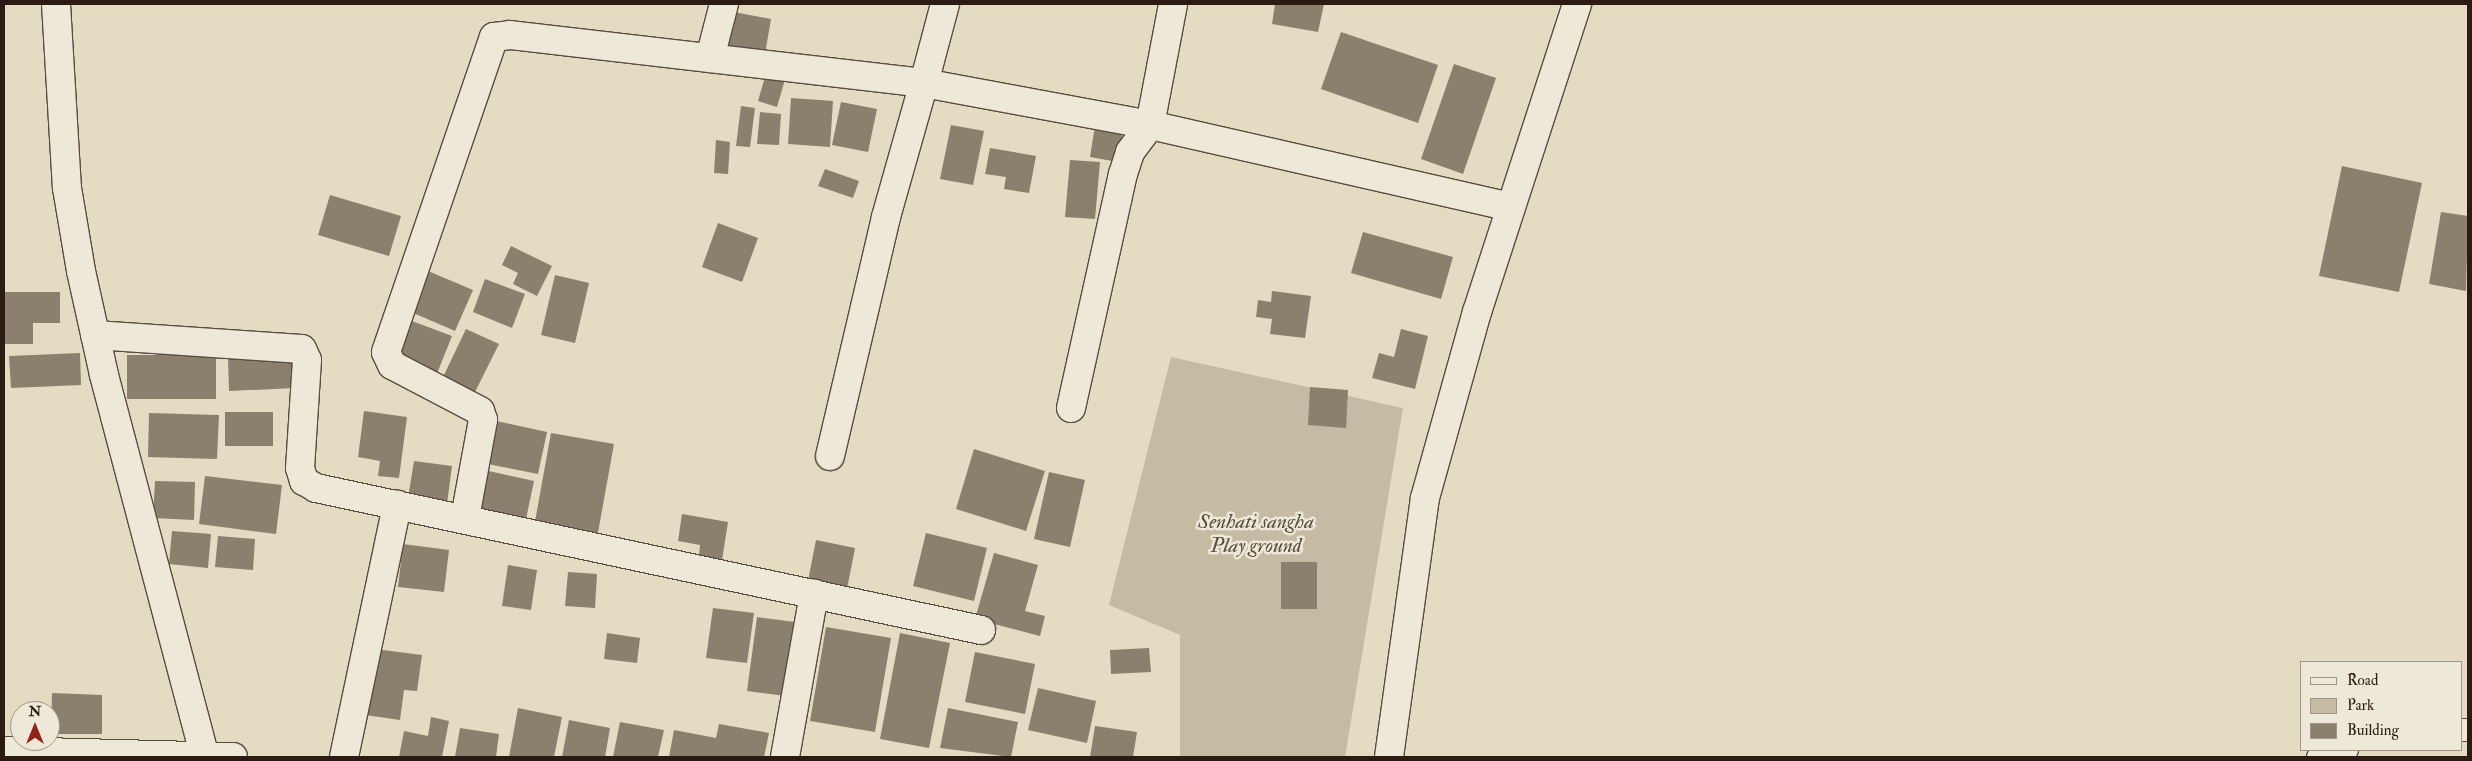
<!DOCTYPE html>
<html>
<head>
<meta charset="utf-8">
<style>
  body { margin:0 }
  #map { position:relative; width:2472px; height:761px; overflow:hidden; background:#e4dcc2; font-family:"IM FELL Double Pica",serif }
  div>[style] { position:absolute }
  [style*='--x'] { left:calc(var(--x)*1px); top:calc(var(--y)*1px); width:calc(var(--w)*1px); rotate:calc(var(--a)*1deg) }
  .green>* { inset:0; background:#c5bba4 }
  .building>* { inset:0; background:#8b7f6e }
  .roads { filter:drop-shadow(1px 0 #594b3f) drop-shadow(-1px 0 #594b3f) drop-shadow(0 1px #594b3f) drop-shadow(0 -1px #594b3f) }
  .lane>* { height:22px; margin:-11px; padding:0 11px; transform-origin:11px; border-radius:11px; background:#ede8d7 }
  .street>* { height:28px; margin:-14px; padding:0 14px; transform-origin:14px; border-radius:14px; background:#ede8d7 }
  .secondary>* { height:28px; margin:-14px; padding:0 14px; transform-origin:14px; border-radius:14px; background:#ede8d7 }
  span { translate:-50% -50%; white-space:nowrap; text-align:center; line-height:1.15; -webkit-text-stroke:5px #ede8d7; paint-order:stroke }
  .park-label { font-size:21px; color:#594b3e; font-style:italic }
  .frame { position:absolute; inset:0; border:5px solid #2b1b13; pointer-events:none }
  .legend { position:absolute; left:2300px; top:661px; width:162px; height:90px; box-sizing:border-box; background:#ede8d7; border:1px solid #9f9689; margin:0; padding:6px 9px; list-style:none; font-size:15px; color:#2b1b13 }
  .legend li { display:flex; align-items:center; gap:10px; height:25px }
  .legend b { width:25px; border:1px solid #9f9689 }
  .north { position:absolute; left:10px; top:701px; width:50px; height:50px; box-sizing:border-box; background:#ede8d7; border:1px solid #9f9689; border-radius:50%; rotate:0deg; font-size:14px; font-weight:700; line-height:20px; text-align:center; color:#2b1b13 }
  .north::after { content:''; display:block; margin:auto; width:18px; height:22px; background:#8f2418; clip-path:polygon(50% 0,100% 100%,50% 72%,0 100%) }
</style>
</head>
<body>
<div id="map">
  <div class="green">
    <div style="clip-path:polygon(1171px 357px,1403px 408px,1345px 757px,1180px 757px,1180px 635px,1109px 605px)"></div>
  </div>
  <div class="building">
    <div style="clip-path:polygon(1275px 4px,1324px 4px,1318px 32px,1272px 24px)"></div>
    <div style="clip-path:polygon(734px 12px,771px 19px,764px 60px,726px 53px)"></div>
    <div style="clip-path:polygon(1341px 32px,1438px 65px,1418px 123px,1321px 89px)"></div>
    <div style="clip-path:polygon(1454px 64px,1496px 78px,1463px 174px,1421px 159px)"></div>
    <div style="clip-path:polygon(767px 70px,786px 76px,777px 107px,758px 101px)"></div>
    <div style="clip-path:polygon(791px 98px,833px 101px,830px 147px,788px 144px)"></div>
    <div style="clip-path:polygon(841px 102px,877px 109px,868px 152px,832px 145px)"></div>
    <div style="clip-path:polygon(741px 106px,755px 108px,750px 147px,736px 146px)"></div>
    <div style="clip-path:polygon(760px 112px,781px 114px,779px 145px,757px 144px)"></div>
    <div style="clip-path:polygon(1096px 119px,1124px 123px,1118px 162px,1090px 157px)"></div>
    <div style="clip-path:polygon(951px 125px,984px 131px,973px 185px,940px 179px)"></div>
    <div style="clip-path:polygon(716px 140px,730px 142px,728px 174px,714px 173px)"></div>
    <div style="clip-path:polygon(990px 148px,1036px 156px,1029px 193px,1004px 189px,1006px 177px,985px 174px)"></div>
    <div style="clip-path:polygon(1070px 160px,1100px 162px,1095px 219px,1065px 217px)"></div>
    <div style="clip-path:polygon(2342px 166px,2422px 183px,2399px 292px,2319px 276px)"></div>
    <div style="clip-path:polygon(825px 169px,859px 181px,853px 198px,818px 186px)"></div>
    <div style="clip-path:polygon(330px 195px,401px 216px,389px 256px,318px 235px)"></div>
    <div style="clip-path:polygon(2441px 212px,2468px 216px,2466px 291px,2429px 284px)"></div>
    <div style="clip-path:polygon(718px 223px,758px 238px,742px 282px,702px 267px)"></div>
    <div style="clip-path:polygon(1363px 232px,1453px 257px,1441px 299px,1351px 273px)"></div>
    <div style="clip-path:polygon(511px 246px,552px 266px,537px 296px,513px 284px,518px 273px,502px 265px)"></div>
    <div style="clip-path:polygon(428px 271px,473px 290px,455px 331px,411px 312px)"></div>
    <div style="clip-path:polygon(555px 275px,589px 283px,575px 343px,541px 335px)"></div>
    <div style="clip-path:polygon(485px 279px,525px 294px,512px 328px,473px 312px)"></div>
    <div style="clip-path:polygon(1272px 291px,1311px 296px,1305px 338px,1270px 334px,1272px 319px,1256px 317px,1258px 300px,1271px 302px)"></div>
    <div style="clip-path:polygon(4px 292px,60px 292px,60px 323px,33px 323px,33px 344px,4px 344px)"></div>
    <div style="clip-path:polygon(412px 321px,452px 336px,436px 376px,397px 361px)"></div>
    <div style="clip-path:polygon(466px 329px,499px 344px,475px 392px,443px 377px)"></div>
    <div style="clip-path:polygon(1401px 329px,1428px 336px,1415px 389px,1372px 378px,1379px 353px,1394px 357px)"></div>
    <div style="clip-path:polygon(80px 353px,81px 385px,11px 388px,9px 356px)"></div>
    <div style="clip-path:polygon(127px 355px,216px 355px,216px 399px,127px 399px)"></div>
    <div style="clip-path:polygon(295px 357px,296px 388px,229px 391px,228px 359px)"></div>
    <div style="clip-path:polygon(1310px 387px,1348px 390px,1346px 428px,1308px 425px)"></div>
    <div style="clip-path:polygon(364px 411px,407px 417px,399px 478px,378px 476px,380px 461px,358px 457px)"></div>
    <div style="clip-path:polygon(225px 412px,273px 412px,273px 446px,225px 446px)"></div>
    <div style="clip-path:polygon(149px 413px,219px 415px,217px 459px,148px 457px)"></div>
    <div style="clip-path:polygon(492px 420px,547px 432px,538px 474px,483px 463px)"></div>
    <div style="clip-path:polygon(551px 433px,614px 444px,597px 538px,534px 527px)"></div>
    <div style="clip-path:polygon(974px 449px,1045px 471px,1026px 531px,956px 509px)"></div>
    <div style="clip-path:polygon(414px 461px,452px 466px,447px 504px,408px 498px)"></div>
    <div style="clip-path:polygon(480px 469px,534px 481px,526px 519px,472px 507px)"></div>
    <div style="clip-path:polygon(1049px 472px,1085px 480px,1070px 547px,1034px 539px)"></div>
    <div style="clip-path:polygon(205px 476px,282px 485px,276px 534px,199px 524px)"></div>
    <div style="clip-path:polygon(155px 481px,195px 482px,194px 520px,153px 518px)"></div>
    <div style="clip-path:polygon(682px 514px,728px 522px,722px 560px,699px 556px,700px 545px,678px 541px)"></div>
    <div style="clip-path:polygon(172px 531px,211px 534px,208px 568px,169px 564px)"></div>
    <div style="clip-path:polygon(926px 533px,987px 548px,974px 601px,913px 586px)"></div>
    <div style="clip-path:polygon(218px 536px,255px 539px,253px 570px,215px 567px)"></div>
    <div style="clip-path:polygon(816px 540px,855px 548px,847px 589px,808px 581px)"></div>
    <div style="clip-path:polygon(403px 544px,449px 550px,444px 592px,398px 587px)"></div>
    <div style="clip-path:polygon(994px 553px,1038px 565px,1025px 611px,1045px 616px,1040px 636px,975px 619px)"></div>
    <div style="clip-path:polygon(1281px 562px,1317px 562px,1317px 609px,1281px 609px)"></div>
    <div style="clip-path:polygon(508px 565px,537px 570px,531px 610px,502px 606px)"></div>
    <div style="clip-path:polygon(568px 572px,597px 574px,595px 608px,565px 606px)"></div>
    <div style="clip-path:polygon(713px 608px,754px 613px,747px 663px,706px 658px)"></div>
    <div style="clip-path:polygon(757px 617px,795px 622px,786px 696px,747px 691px)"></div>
    <div style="clip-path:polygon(826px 627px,891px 638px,875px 732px,810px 721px)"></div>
    <div style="clip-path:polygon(607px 633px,640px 638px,637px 663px,604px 659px)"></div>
    <div style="clip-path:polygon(900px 633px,950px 643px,929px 748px,880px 739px)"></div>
    <div style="clip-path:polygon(1149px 648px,1151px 672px,1111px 674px,1110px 650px)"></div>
    <div style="clip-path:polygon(375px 649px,422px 655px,417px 691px,404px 690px,400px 720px,365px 715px)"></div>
    <div style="clip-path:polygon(975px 652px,1035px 664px,1025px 714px,965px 702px)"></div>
    <div style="clip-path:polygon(1038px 688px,1096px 701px,1087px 743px,1028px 730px)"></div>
    <div style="clip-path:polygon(52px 693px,102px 695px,102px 734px,51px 734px)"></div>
    <div style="clip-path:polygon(518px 708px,562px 717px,554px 757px,509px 757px)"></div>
    <div style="clip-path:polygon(948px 708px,1018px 722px,1011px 757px,940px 748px)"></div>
    <div style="clip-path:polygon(431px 717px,449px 721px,442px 757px,399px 757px,404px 731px,428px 736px)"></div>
    <div style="clip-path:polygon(569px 720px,610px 728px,605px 757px,562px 757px)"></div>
    <div style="clip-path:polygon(620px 722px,664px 730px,658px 757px,613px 757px)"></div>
    <div style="clip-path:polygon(719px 724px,769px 733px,764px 757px,669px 757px,674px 730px,716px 738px)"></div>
    <div style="clip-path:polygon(1095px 726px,1137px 732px,1133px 757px,1090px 757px)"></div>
    <div style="clip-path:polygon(460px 728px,499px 734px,496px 757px,455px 757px)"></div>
  </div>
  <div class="roads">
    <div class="lane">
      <div style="--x:2461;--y:730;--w:7;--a:0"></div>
      <div style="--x:2318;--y:757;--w:30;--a:-14"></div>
    </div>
    <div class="street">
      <div style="--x:56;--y:4;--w:184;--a:86.6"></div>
      <div style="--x:67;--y:188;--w:84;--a:80.4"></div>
      <div style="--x:81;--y:271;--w:107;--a:77.5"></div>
      <div style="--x:104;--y:375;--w:394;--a:75.2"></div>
      <div style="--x:710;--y:58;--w:56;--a:-75.5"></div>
      <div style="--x:95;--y:335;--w:207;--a:3.9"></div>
      <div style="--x:302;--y:349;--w:12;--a:66"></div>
      <div style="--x:307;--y:360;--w:108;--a:93.7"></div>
      <div style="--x:300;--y:468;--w:14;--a:73"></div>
      <div style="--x:304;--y:481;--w:14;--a:30"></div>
      <div style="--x:316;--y:488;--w:680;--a:12.05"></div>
      <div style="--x:1071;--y:408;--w:240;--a:-77.5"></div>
      <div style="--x:1123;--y:174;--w:23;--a:-72"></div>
      <div style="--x:1130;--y:152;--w:34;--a:-53"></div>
      <div style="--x:1150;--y:125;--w:370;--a:12.8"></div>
      <div style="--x:830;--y:456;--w:245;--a:-76.8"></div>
      <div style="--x:886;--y:217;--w:139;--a:-74.2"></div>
      <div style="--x:924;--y:83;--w:230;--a:10.5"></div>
      <div style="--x:1150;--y:125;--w:123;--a:-79.2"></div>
      <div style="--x:465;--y:518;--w:100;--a:-79.6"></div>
      <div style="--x:483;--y:420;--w:9;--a:-108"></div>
      <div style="--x:480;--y:411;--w:99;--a:-152.4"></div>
      <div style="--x:392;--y:365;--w:14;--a:-115"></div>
      <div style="--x:386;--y:352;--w:333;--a:-71.1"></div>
      <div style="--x:494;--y:37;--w:16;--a:-7"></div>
      <div style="--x:510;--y:35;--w:417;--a:6.6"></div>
      <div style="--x:924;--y:83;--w:82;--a:-75.1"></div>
      <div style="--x:344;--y:757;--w:258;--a:-78.1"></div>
      <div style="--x:785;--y:757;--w:166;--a:-79.9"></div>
      <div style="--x:1389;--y:757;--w:261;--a:-82.1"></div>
      <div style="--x:1425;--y:498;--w:193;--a:-74.4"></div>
      <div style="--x:1477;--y:312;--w:324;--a:-72"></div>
    </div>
    <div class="secondary">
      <div style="--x:4;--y:751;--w:229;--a:1.5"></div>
    </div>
  </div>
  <div class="park-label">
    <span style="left:1256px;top:534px">Senhati sangha<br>Play ground</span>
  </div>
  <div class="frame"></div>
  <ul class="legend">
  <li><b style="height:6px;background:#ede8d7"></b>Road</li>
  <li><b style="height:14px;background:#c5bba4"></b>Park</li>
  <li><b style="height:14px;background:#8b7f6e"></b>Building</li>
  </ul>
  <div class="north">N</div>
</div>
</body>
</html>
